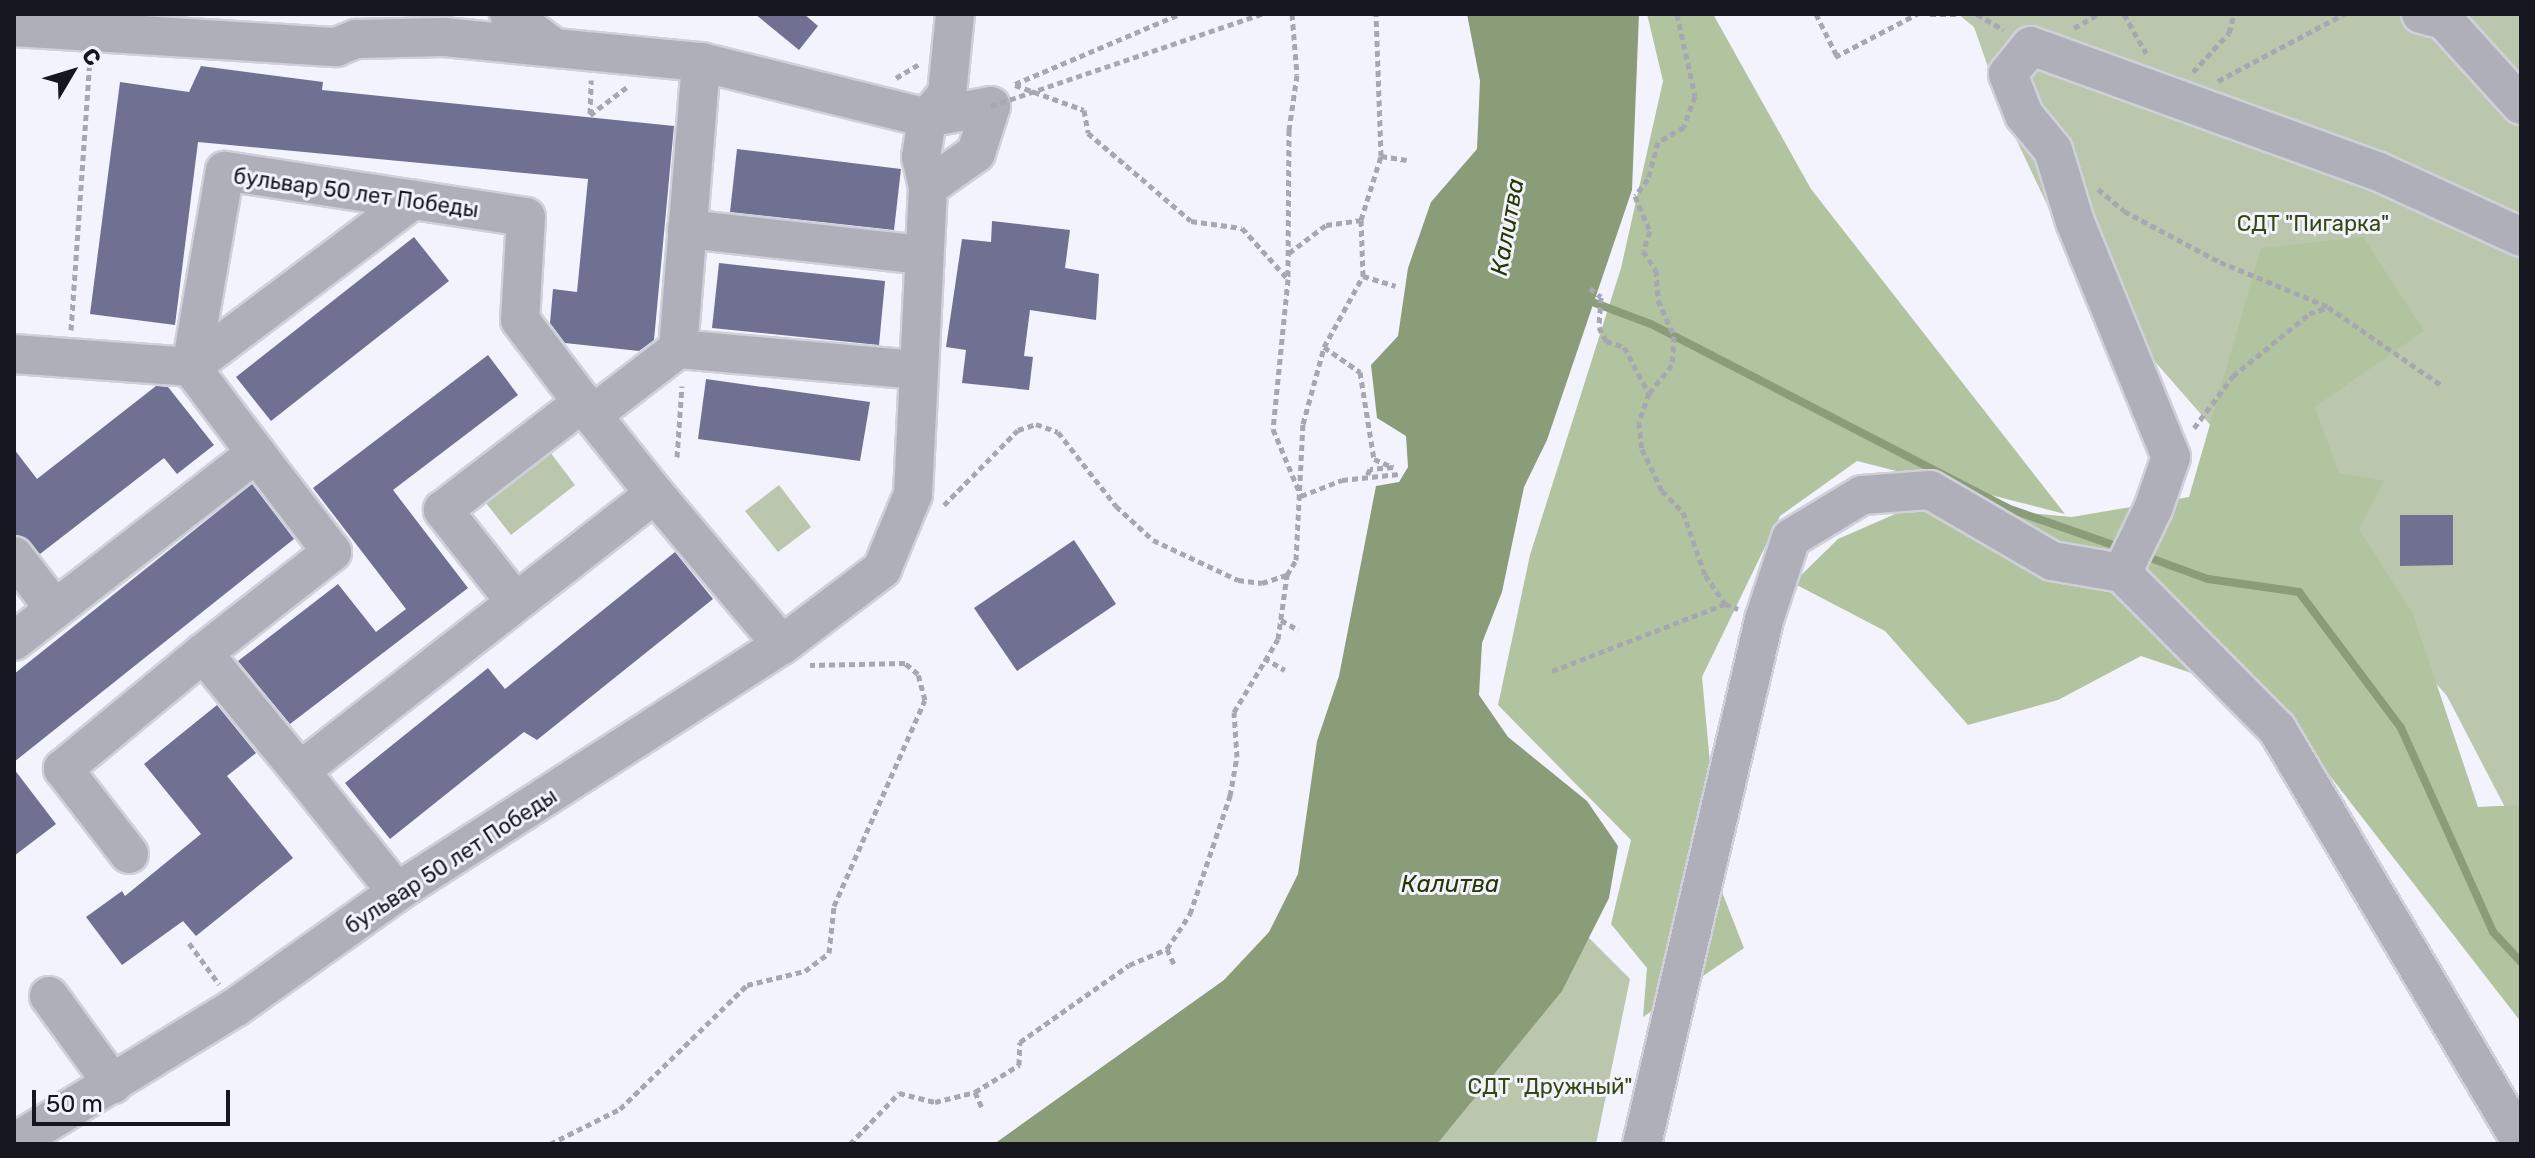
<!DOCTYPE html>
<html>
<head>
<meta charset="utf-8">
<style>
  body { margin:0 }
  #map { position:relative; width:2535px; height:1158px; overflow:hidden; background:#f2f3fd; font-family:Rubik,sans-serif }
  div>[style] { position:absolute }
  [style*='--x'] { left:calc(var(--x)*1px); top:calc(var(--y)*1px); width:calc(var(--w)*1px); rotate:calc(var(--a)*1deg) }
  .green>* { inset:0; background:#bbc7ad }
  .forest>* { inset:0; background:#b2c49f }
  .water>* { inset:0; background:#8b9c78 }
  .stream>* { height:8px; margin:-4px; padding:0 4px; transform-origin:4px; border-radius:4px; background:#8b9c78 }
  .building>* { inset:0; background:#707093 }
  .path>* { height:5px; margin-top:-2.5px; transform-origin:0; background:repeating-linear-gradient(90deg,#a6a7b1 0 6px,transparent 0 10px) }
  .roads { filter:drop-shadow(2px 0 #cfd0d9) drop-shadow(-2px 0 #cfd0d9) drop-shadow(0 2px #cfd0d9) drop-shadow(0 -2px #cfd0d9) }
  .minor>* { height:38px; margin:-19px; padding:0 19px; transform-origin:19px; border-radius:19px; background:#afafba }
  .path-bridge>* { height:5px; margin-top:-2.5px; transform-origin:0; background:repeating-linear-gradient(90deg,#a6a7b1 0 6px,transparent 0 10px) }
  span { translate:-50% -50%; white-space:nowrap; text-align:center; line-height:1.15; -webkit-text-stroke:6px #f2f3fd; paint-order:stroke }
  .street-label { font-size:22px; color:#16161f }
  .park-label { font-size:22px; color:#334810 }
  .water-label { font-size:24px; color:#233700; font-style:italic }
  .frame { position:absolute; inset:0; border:16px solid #16161f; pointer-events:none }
  .north { position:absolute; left:32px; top:32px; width:80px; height:80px; -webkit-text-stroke:6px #f2f3fd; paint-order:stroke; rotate:52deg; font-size:22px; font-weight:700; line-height:32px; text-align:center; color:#16161f }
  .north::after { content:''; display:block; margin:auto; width:28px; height:36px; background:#16161f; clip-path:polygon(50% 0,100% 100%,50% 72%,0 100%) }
  .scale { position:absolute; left:32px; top:1090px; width:198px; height:36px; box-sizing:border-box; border:4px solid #16161f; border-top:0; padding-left:10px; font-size:24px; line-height:28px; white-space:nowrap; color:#16161f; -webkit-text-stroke:6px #f2f3fd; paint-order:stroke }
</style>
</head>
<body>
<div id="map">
  <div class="green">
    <div style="clip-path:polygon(1958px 14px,2521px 14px,2521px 838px,2447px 696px,2082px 278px,2006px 118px,1974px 27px)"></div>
    <div style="clip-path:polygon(547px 448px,575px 485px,511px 535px,482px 498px)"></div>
    <div style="clip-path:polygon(779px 485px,811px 527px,778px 552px,745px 511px)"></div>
    <div style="clip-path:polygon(1579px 928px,1630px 979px,1596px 1144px,1431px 1144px)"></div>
  </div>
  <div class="forest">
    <div style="clip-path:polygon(1647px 14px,1713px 14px,1811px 189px,2065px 514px,1857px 461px,1780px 516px,1702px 677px,1722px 892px,1744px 948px,1643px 1017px,1647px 968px,1611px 924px,1631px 840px,1498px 705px,1530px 555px,1621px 268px,1663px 81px)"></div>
    <div style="clip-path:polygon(2363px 237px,2424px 331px,2315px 407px,2339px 473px,2384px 481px,2359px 529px,2413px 614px,2478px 807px,2521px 805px,2521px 1022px,2271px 700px,2141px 656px,2058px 700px,1968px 725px,1885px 631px,1793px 583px,1838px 539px,1902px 511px,1989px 509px,2072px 517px,2189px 497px,2261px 248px)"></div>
  </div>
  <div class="water">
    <div style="clip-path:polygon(1467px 14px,1639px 14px,1632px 190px,1547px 440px,1524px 487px,1502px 592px,1482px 643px,1479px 695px,1508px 737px,1587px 801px,1618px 846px,1609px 898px,1562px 991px,1437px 1144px,994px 1144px,1224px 980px,1269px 932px,1298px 874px,1317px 741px,1339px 676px,1376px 486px,1399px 482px,1408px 467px,1406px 436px,1377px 418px,1371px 365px,1398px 336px,1408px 268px,1431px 202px,1477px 149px,1480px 81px)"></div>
  </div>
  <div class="stream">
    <div style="--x:1587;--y:300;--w:68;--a:20.6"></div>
    <div style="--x:1651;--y:324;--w:401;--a:27.3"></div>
    <div style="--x:2007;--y:508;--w:122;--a:19.2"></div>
    <div style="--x:2142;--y:555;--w:70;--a:20"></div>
    <div style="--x:2208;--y:579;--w:92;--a:8.1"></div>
    <div style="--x:2299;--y:592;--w:170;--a:53.1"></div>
    <div style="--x:2401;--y:728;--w:224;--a:65.7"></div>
    <div style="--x:2493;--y:932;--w:41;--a:47"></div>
  </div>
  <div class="building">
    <div style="clip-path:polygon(755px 14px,804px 14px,818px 26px,799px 50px)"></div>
    <div style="clip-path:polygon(201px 66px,323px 82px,322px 90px,674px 126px,654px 340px,639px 351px,565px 343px,550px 323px,553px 289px,577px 292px,588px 179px,198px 142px,175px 325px,90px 314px,120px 82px,189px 92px)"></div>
    <div style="clip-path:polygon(737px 149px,901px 169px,894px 230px,730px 212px)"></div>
    <div style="clip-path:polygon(992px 221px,1070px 230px,1065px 268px,1099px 274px,1096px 320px,1030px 310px,1024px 356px,1033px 357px,1029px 390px,962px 383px,966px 350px,946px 347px,962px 239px,991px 242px)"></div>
    <div style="clip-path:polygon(414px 237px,449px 281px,271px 421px,236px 377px)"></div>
    <div style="clip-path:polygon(719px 263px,885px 281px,879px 345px,712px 328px)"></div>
    <div style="clip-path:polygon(488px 355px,518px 395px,393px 490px,468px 588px,290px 724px,238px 661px,338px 584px,376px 632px,406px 609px,313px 488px)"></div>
    <div style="clip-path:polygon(706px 379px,870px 402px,860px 461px,698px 439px)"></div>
    <div style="clip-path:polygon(156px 386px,168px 387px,214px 445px,177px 474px,164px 458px,40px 554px,15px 535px,14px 449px,37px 479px)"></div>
    <div style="clip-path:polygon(252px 484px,294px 539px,14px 762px,14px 674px)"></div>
    <div style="clip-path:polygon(2400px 515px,2453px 515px,2453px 565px,2400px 566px)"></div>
    <div style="clip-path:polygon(1074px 540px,1116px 604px,1017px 671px,974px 608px)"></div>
    <div style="clip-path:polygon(675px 552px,713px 599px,537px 740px,524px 732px,390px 839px,345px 783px,488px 668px,505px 689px)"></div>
    <div style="clip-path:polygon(217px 705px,256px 753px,227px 776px,293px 858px,196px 936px,183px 921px,122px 965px,86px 917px,122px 891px,125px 896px,201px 834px,144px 764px)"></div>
    <div style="clip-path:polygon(14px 769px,56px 824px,14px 856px)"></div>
  </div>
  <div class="path">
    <div style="--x:1292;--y:14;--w:61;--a:85.3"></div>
    <div style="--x:1297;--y:75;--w:56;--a:98.3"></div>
    <div style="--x:1289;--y:130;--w:149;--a:90.4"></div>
    <div style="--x:1288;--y:279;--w:151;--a:95.7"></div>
    <div style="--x:1273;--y:429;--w:73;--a:67.3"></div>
    <div style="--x:1301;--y:496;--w:44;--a:-21.3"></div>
    <div style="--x:1342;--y:480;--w:57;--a:-6"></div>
    <div style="--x:1677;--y:14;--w:84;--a:77.6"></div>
    <div style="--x:1695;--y:96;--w:33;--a:110"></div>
    <div style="--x:1684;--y:127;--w:30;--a:150"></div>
    <div style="--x:1658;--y:142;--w:38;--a:105"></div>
    <div style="--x:1648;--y:179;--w:21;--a:127"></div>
    <div style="--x:1635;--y:196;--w:38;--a:67"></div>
    <div style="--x:1650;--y:231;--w:21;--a:109"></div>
    <div style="--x:1643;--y:251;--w:23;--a:56"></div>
    <div style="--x:1656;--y:270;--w:30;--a:86"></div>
    <div style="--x:1658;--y:300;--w:39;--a:66"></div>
    <div style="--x:1674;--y:336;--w:29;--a:94"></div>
    <div style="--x:1672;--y:365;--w:36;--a:129"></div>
    <div style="--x:1649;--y:393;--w:31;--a:109"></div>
    <div style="--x:1639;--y:422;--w:27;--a:84"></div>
    <div style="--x:1642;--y:449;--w:47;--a:64.5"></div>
    <div style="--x:1662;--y:491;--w:30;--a:45"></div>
    <div style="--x:1683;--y:512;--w:67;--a:70.8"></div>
    <div style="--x:1705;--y:575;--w:35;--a:55"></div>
    <div style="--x:1725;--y:604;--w:14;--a:21"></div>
    <div style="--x:1816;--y:14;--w:47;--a:63.4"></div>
    <div style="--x:1930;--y:14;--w:29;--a:0"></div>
    <div style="--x:1977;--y:14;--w:31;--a:31"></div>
    <div style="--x:2124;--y:14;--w:45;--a:60.6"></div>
    <div style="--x:2074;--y:28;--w:28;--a:-30"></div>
    <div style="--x:1835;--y:57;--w:93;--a:-27.7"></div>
    <div style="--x:2193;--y:72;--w:53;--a:-47.3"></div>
    <div style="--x:2229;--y:33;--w:20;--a:-75"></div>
    <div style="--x:896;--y:78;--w:26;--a:-31"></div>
    <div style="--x:2218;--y:81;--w:143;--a:-28"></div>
    <div style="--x:1015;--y:84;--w:179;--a:-23"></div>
    <div style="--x:1015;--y:85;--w:73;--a:19.9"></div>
    <div style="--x:1084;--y:110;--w:23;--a:80"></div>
    <div style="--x:1088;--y:133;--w:135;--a:40.5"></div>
    <div style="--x:1191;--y:221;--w:51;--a:7.8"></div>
    <div style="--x:1242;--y:228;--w:69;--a:48"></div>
    <div style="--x:590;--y:114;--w:34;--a:-88"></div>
    <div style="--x:590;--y:115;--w:46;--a:-37.1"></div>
    <div style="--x:1381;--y:156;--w:26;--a:9"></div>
    <div style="--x:2098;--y:189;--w:34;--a:40"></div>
    <div style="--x:2124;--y:211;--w:109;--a:28"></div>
    <div style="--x:2220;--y:262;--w:116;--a:22.4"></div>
    <div style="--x:1289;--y:253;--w:46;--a:-37.1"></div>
    <div style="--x:1326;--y:225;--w:35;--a:-8"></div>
    <div style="--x:1363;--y:276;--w:34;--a:17"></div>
    <div style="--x:1590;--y:288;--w:14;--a:39"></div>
    <div style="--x:1601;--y:297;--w:30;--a:94"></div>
    <div style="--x:1599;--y:327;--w:16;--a:63"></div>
    <div style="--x:1606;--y:341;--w:19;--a:18"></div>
    <div style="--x:1624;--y:347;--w:51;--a:61.9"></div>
    <div style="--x:71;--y:330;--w:270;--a:-86"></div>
    <div style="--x:1324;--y:347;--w:44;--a:34.8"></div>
    <div style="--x:1360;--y:372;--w:88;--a:80.9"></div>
    <div style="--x:1374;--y:459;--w:21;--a:23"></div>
    <div style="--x:1393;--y:467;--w:23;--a:175"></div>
    <div style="--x:1370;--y:469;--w:10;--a:114"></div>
    <div style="--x:2194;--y:428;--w:65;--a:-53.1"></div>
    <div style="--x:2233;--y:376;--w:98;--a:-39.2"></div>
    <div style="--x:2309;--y:314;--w:20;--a:-20"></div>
    <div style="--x:2328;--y:307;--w:137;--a:34.6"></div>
    <div style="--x:677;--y:457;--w:71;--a:-86"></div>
    <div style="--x:944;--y:505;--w:105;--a:-45.4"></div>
    <div style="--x:1018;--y:430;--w:19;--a:-18"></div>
    <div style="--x:1036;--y:424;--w:23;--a:20"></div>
    <div style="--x:1058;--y:432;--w:94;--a:51.9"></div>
    <div style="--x:1116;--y:506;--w:50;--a:42.6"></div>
    <div style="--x:1153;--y:540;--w:94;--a:25.2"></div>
    <div style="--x:1238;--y:580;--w:24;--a:7"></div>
    <div style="--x:1262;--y:583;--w:26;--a:-18"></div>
    <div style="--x:1281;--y:620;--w:20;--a:30"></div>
    <div style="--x:1264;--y:658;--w:24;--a:30"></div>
    <div style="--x:1552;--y:671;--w:186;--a:-21.2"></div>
    <div style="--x:189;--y:943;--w:51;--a:53.8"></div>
    <div style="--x:1167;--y:949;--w:19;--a:65"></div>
    <div style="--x:975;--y:1092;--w:20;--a:66"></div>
    <div style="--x:550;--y:1144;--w:78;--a:-26.6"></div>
    <div style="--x:620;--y:1109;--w:177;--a:-44.3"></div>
    <div style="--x:747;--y:985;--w:60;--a:-13.6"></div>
    <div style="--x:805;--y:971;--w:30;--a:-37"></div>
    <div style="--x:829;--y:953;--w:47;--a:-83.9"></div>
    <div style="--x:834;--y:906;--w:225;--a:-66.2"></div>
    <div style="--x:925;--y:700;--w:27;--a:-105"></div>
    <div style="--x:918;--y:674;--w:17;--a:-140"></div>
    <div style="--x:905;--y:663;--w:95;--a:178.8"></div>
    <div style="--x:850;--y:1144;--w:71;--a:-46.1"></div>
    <div style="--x:899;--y:1093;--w:37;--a:14"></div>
    <div style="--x:935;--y:1102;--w:41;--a:-14"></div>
    <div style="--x:975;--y:1092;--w:52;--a:-31.5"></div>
    <div style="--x:1019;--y:1065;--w:23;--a:-88"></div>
    <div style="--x:1020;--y:1042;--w:133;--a:-35.2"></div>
    <div style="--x:1129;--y:965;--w:41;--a:-22.8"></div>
    <div style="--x:1167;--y:949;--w:42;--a:-56.7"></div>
    <div style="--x:1190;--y:914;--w:125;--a:-71.3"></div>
    <div style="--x:1230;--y:796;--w:40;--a:-80"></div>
    <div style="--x:1237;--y:757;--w:45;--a:-93.8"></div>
    <div style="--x:1234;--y:712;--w:85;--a:-58.9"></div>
    <div style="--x:1278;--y:639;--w:65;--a:-82"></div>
    <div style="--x:1287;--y:575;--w:17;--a:-59"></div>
    <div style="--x:1296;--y:560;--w:136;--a:-87.1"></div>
    <div style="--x:1303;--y:424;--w:80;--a:-74.7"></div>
    <div style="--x:1324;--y:347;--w:81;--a:-61.2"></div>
    <div style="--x:1363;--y:276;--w:56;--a:-92"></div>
    <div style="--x:1361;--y:220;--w:67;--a:-72.6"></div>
    <div style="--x:1381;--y:156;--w:142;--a:-92"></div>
  </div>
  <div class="roads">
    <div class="minor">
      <div style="--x:509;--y:14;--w:54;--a:36.7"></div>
      <div style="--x:2421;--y:14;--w:24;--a:15"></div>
      <div style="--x:2444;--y:20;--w:115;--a:47.8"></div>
      <div style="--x:14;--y:27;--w:323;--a:3.6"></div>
      <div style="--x:336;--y:47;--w:22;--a:-22"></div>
      <div style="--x:356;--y:39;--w:88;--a:-1.3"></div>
      <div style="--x:444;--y:37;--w:258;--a:5.6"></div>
      <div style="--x:701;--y:62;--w:233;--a:13.9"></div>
      <div style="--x:927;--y:118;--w:65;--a:-10.6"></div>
      <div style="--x:928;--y:187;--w:31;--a:-103"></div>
      <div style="--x:921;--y:157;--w:39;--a:-81"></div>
      <div style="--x:927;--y:118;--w:31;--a:-50"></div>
      <div style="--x:947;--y:94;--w:80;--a:-84.3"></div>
      <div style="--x:687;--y:229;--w:237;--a:6.3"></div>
      <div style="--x:678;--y:349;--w:240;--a:5"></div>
      <div style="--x:14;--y:354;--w:177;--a:4.2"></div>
      <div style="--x:191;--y:367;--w:278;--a:-37"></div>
      <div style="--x:256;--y:453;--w:125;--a:52.5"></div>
      <div style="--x:332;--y:552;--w:164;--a:141.9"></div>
      <div style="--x:203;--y:653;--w:153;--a:50.6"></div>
      <div style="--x:300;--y:771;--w:450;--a:-38"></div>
      <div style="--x:655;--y:494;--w:101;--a:-128.6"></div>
      <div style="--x:655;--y:494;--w:197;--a:49.9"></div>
      <div style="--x:14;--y:556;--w:67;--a:52.3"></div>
      <div style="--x:2122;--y:573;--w:220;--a:45.2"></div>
      <div style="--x:2277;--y:729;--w:479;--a:59.4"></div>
      <div style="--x:514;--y:600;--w:115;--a:-128.3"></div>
      <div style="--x:443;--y:510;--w:177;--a:-37.6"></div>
      <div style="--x:14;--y:641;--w:306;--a:-37.8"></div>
      <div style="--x:256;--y:453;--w:108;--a:-127.1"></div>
      <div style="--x:191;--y:367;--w:199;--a:-80.2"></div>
      <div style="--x:225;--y:171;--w:304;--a:8.7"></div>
      <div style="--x:526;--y:217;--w:103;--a:93.3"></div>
      <div style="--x:520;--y:320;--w:119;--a:52.8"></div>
      <div style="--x:592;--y:415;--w:108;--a:-37.5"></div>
      <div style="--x:678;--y:349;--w:288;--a:-85.4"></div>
      <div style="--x:300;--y:771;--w:155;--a:51.3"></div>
      <div style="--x:129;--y:854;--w:108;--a:-127.8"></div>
      <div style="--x:63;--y:769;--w:182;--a:-39.6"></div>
      <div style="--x:49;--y:996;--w:109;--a:54"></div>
      <div style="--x:14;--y:1143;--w:260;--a:-31.5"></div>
      <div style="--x:236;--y:1007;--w:198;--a:-35.5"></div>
      <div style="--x:397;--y:892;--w:457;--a:-32.7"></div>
      <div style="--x:782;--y:645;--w:126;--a:-37.2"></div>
      <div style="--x:882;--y:569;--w:81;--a:-67.5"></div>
      <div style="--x:913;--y:494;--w:307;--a:-87.2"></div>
      <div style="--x:928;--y:187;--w:59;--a:-35.3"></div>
      <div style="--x:976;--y:153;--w:49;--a:-72.3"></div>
      <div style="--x:1642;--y:1144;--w:538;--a:-76.89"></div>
      <div style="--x:1764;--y:620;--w:86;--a:-71.8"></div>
      <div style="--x:1791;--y:538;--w:83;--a:-31.2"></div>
      <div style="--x:1862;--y:495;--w:68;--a:-4.2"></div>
      <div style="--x:1930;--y:490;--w:141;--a:30.2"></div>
      <div style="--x:2052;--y:561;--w:71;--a:9.7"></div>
      <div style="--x:2122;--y:573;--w:71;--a:-64.2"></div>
      <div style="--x:2153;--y:509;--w:55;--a:-70.9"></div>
      <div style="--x:2171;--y:457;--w:254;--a:-112.2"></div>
      <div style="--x:2075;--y:222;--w:75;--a:-107"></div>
      <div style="--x:2053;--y:150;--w:45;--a:-129.6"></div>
      <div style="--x:2024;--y:115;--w:44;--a:-111.3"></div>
      <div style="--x:2008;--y:74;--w:36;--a:-51"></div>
      <div style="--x:2031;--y:46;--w:370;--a:19.9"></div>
      <div style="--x:2379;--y:172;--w:156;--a:24.6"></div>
    </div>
  </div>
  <div class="path-bridge">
    <div style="--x:991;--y:106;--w:286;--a:-18.8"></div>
  </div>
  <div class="street-label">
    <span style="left:356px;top:193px;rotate:8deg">бульвар 50 лет Победы</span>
    <span style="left:451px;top:861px;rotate:-33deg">бульвар 50 лет Победы</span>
  </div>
  <div class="park-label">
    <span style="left:2313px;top:224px">СДТ "Пигарка"</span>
    <span style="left:1550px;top:1087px">СДТ "Дружный"</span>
  </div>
  <div class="water-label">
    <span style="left:1508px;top:227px;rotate:-80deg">Калитва</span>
    <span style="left:1450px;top:885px">Калитва</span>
  </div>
  <div class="frame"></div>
  <div class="north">С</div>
  <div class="scale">50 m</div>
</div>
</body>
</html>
